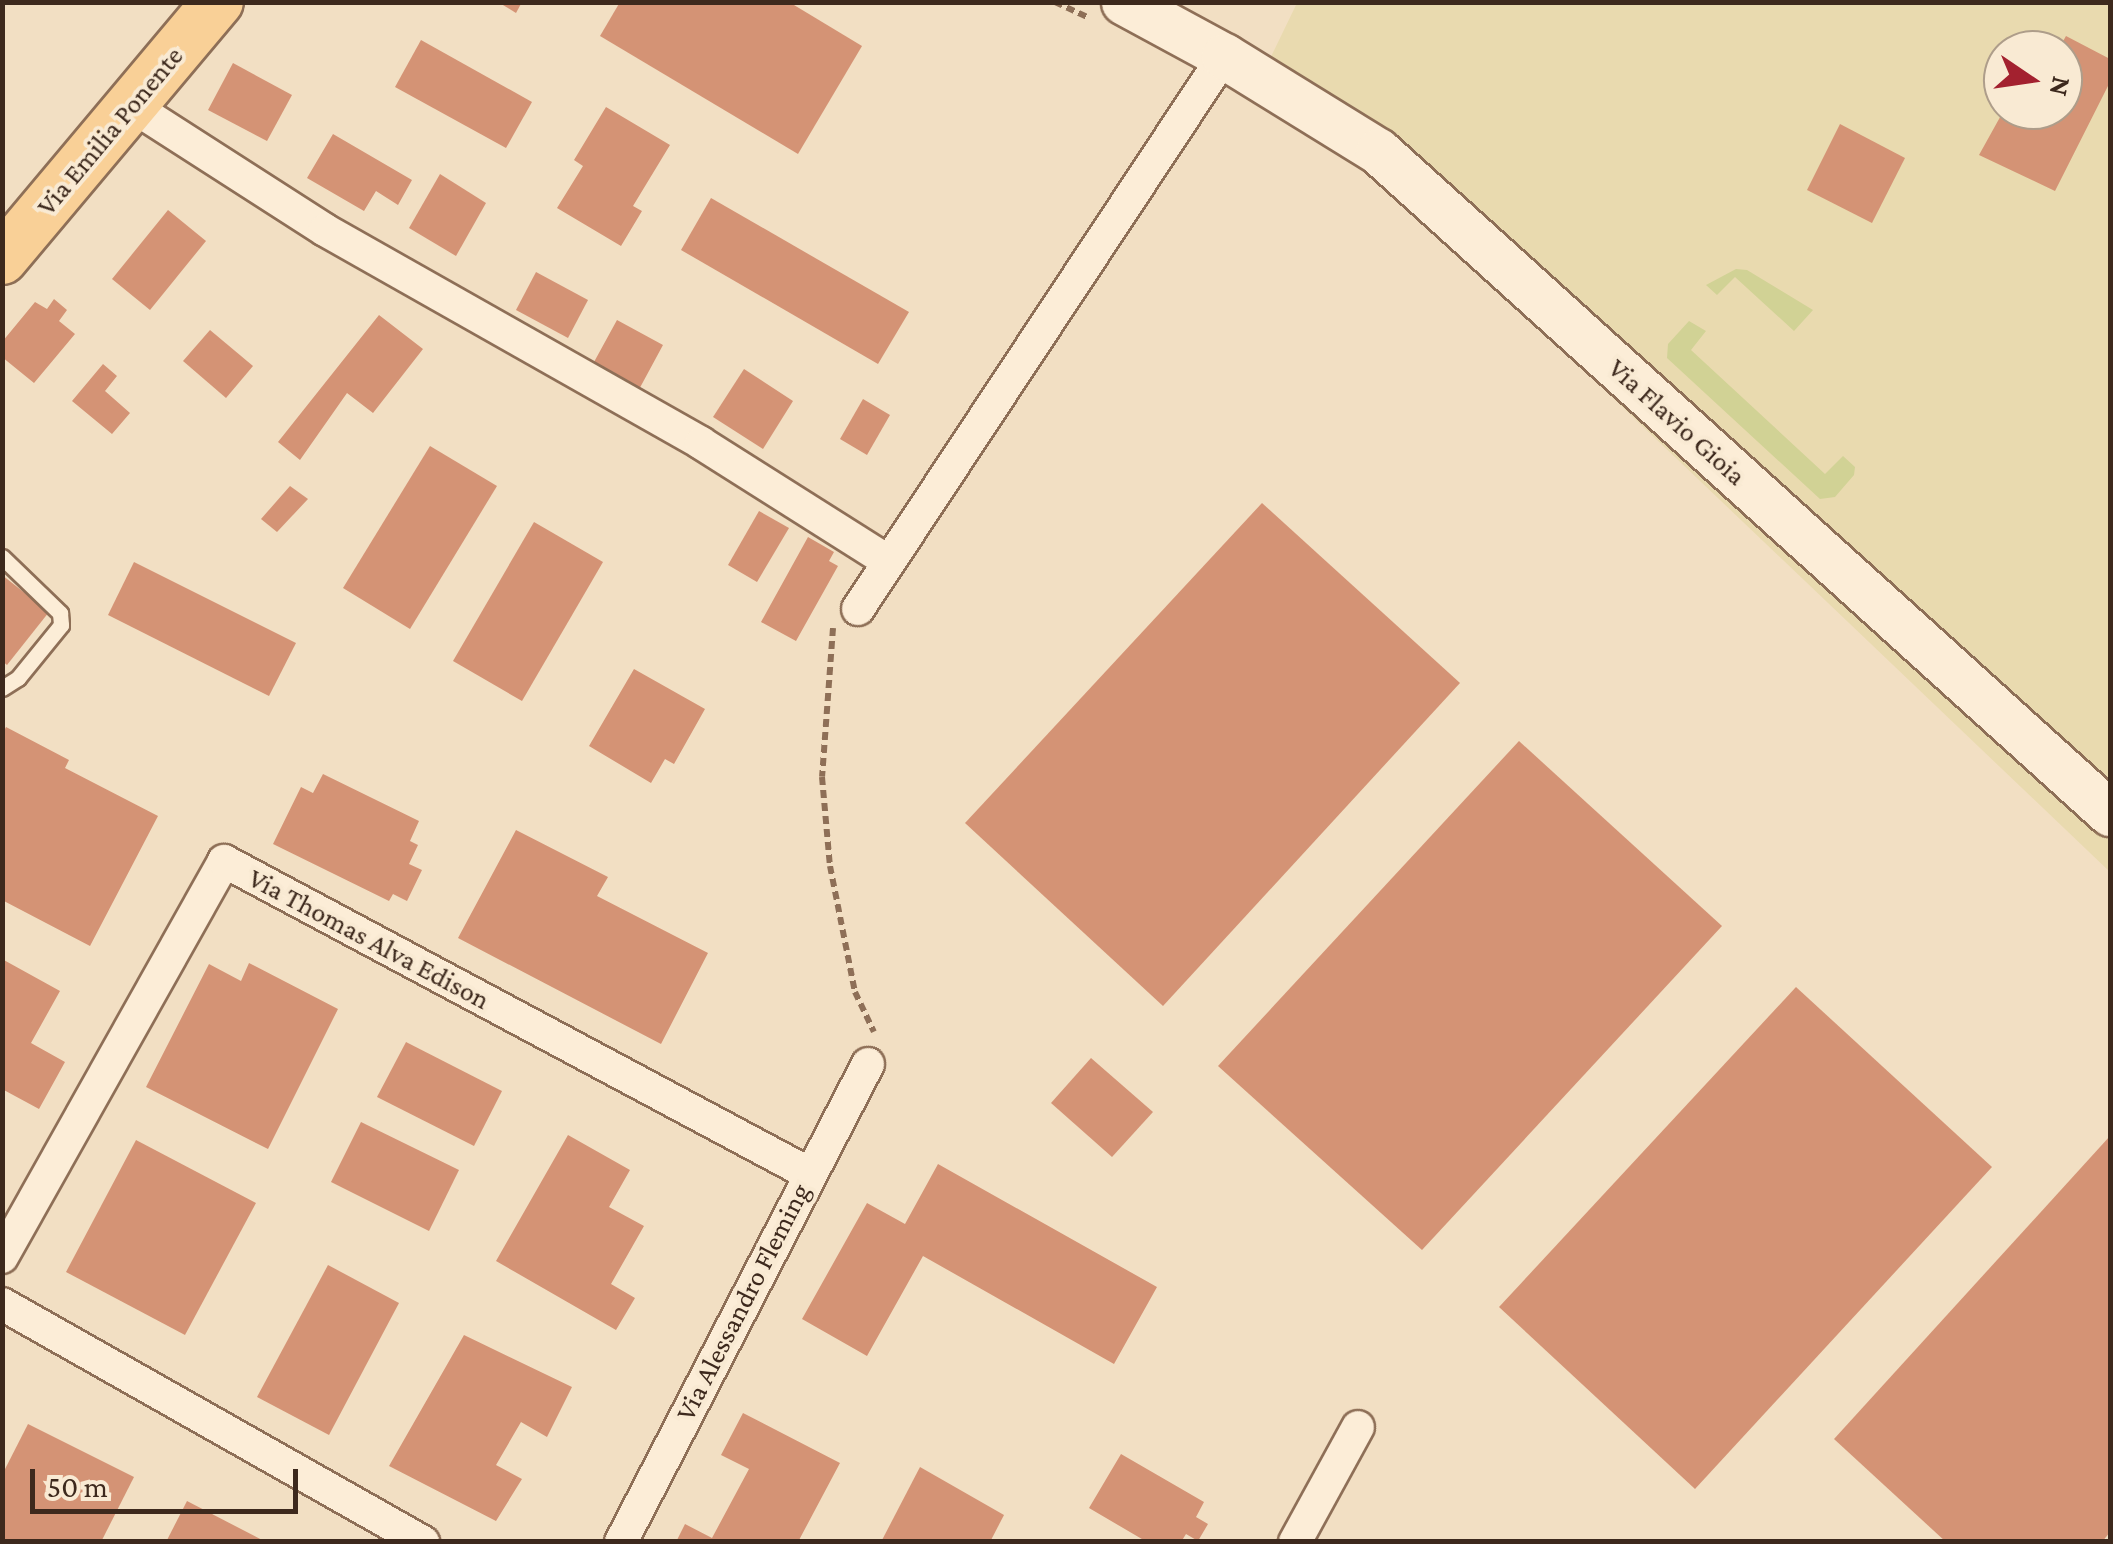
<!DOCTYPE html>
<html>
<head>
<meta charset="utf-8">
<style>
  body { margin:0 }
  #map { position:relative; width:2113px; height:1544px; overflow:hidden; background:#f2dfc3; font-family:"Crimson Pro",serif }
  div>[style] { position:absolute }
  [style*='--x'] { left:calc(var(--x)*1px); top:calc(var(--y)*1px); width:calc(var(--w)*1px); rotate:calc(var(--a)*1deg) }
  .farmland>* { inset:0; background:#e9daaf }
  .green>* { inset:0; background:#d1d295 }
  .building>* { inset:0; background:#d49375 }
  .path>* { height:6px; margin-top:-3px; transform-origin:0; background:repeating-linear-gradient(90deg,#8e6f57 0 8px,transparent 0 13px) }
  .roads { filter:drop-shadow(2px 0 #8e6f57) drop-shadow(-2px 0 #8e6f57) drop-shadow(0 2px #8e6f57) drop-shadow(0 -2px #8e6f57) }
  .service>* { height:15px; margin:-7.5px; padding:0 7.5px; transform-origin:7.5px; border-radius:7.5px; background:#fcedd7 }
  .minor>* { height:32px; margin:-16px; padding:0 16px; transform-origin:16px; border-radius:16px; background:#fcedd7 }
  .secondary>* { height:45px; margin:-22.5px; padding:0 22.5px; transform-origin:22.5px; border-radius:22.5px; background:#fcedd7 }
  .primary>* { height:50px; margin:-25px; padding:0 25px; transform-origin:25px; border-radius:25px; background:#f9d097 }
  span { translate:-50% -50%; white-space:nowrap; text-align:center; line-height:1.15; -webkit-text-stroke:8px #f9ead3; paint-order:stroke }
  .street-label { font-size:28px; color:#3d291d }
  .frame { position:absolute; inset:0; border:5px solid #3d291d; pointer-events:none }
  .north { position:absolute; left:1983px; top:30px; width:100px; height:100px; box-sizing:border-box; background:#f9ead3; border:2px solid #ae9d8a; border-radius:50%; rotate:103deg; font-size:28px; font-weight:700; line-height:40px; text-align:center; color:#3d291d }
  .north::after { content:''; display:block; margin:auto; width:35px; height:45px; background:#a3212f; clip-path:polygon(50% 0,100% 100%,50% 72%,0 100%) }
  .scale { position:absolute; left:30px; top:1469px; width:268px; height:45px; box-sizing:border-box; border:5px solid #3d291d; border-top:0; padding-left:12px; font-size:30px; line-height:35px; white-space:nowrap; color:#3d291d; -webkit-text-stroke:8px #f9ead3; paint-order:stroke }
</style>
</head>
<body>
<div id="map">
  <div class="farmland">
    <div style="clip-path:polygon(evenodd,1297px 3px,2110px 3px,2110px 872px,1266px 67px,1297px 3px,2003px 50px,2063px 50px,2063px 110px,2003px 110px,2003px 50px)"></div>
  </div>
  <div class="green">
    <div style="clip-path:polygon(1736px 269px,1747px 270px,1813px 310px,1794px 331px,1735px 277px,1717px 295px,1706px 285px)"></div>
    <div style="clip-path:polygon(1689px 321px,1706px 331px,1691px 350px,1825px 474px,1843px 456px,1855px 467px,1854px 475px,1835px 497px,1820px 499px,1667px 358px,1668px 344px)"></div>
  </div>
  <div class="building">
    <div style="clip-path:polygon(498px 2px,522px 2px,516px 13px)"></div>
    <div style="clip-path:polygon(620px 2px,789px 2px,862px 46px,798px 154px,600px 36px)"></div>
    <div style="clip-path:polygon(2066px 36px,2110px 59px,2110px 82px,2055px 191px,1979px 155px,2004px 110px,2063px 110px,2063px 50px,2058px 50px)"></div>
    <div style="clip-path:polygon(421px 40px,532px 102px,506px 148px,395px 87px)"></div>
    <div style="clip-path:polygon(233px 63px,292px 95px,267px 141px,208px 110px)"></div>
    <div style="clip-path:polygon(606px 107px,670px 145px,633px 206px,642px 211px,621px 246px,557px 208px,583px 166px,574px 160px)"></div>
    <div style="clip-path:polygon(1840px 124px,1905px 158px,1872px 223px,1807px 190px)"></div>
    <div style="clip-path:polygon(333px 134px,412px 180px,398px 205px,376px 191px,364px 211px,307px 178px)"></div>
    <div style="clip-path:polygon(440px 174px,486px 203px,456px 256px,409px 228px)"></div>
    <div style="clip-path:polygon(711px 198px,909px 312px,878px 364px,681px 250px)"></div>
    <div style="clip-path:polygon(168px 210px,206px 241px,150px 310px,112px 279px)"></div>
    <div style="clip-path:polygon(536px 272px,588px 300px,568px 338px,516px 310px)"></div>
    <div style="clip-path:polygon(54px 299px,67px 310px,59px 321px,75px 334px,34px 383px,2px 357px,2px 342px,35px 302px,47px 309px)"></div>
    <div style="clip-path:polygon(379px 315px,423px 349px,373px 413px,347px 393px,300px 460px,278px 442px)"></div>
    <div style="clip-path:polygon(617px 320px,663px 345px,636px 395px,610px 380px,614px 373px,594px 362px)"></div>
    <div style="clip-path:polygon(210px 330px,253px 366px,226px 398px,183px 361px)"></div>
    <div style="clip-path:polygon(103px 364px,117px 376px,105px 391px,130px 413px,112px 434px,72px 401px)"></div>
    <div style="clip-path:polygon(744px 369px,793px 401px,763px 449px,713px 417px)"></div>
    <div style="clip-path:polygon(863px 399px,890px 415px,867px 455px,840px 439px)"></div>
    <div style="clip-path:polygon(430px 446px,497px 486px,410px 629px,343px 588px)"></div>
    <div style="clip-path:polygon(290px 486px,308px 499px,277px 532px,261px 519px)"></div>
    <div style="clip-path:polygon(1262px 503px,1460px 683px,1163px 1006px,965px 823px)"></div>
    <div style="clip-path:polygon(759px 511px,789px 528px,757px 582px,728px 565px)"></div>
    <div style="clip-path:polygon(534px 522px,603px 562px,522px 701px,453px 661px)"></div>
    <div style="clip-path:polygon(808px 537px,834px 552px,829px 561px,838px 566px,796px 641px,761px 622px)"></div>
    <div style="clip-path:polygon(134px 562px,296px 643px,269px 696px,108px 615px)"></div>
    <div style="clip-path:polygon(2px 575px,49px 612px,7px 665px,2px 661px)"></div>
    <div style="clip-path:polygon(634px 669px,705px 709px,674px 764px,665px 759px,651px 783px,589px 746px)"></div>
    <div style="clip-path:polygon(6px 727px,69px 760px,65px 768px,158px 816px,90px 946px,2px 900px,2px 735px)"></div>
    <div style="clip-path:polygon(1519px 741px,1722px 926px,1422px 1250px,1218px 1066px)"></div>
    <div style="clip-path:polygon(323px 774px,419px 821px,410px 841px,418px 845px,409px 864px,422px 870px,407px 901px,393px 894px,389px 901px,273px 844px,301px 787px,313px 793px)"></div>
    <div style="clip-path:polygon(516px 830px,608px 877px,597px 896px,708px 953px,661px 1044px,458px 938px)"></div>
    <div style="clip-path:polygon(2px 959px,60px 991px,31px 1043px,65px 1062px,39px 1109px,2px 1089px)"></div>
    <div style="clip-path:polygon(249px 963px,338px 1009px,268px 1149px,146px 1087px,209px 964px,241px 981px)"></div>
    <div style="clip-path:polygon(1796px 987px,1992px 1167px,1695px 1489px,1499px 1307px)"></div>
    <div style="clip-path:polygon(406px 1042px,502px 1091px,474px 1146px,377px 1097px)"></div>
    <div style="clip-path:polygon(1091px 1058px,1153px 1112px,1112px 1157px,1051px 1103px)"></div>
    <div style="clip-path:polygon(361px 1122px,459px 1170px,429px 1231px,331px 1182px)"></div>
    <div style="clip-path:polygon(568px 1135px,630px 1170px,609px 1207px,644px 1226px,611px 1284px,635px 1298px,616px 1330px,496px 1261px)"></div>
    <div style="clip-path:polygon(2110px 1136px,2110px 1532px,2102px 1542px,1946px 1542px,1834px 1439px)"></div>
    <div style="clip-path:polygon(136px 1140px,256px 1203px,185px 1335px,66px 1272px)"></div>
    <div style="clip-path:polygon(938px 1164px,1157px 1287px,1114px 1364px,923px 1256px,867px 1356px,802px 1319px,867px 1203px,905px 1224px)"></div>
    <div style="clip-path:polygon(328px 1265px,399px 1303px,329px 1435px,257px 1397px)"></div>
    <div style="clip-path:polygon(464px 1335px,572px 1387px,547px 1437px,521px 1422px,496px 1465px,522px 1479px,496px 1521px,389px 1466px)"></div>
    <div style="clip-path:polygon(743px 1413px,840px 1463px,798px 1542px,676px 1542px,685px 1524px,712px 1538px,749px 1469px,721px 1455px)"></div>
    <div style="clip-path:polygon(28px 1424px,134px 1477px,101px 1542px,2px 1542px,2px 1475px)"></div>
    <div style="clip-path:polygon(1121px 1454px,1204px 1502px,1196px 1517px,1208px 1524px,1198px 1541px,1186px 1534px,1181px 1542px,1147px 1542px,1089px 1508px)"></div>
    <div style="clip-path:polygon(920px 1467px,1004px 1515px,990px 1542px,881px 1542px)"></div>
    <div style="clip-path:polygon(187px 1501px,266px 1542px,166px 1542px)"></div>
  </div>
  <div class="path">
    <div style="--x:1055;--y:2;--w:35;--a:25"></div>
    <div style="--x:833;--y:628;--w:149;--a:94.2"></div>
    <div style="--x:822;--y:777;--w:89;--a:84.9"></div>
    <div style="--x:830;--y:866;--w:128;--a:78.8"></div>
    <div style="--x:855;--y:992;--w:44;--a:64.6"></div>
  </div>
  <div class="roads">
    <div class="service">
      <div style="--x:2;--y:557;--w:81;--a:44"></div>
      <div style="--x:60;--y:613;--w:12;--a:85"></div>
      <div style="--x:61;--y:625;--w:68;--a:129.1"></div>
      <div style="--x:18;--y:678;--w:19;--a:148"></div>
    </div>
    <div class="minor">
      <div style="--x:132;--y:106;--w:229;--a:32.7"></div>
      <div style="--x:325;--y:230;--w:432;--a:29.5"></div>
      <div style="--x:701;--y:443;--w:222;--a:32.3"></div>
      <div style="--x:858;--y:609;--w:663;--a:-56.5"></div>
      <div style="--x:2;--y:1257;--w:454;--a:-60.7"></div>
      <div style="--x:224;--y:861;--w:662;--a:28.11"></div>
      <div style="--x:2;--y:1304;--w:484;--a:29.5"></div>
      <div style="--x:621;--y:1542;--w:538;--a:-62.67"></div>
      <div style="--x:1295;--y:1542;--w:131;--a:-61.3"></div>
    </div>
    <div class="secondary">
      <div style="--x:1124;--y:2;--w:114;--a:28.4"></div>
      <div style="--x:1224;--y:56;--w:181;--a:31.7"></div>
      <div style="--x:1378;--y:151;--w:987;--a:42.13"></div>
    </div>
    <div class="primary">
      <div style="--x:2;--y:259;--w:336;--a:-50"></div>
    </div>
  </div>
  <div class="street-label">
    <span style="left:110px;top:131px;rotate:-50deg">Via Emilia Ponente</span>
    <span style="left:1677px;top:422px;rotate:42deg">Via Flavio Gioia</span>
    <span style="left:369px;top:939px;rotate:28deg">Via Thomas Alva Edison</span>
    <span style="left:743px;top:1302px;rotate:-63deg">Via Alessandro Fleming</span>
  </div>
  <div class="frame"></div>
  <div class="north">N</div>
  <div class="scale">50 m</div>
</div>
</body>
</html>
